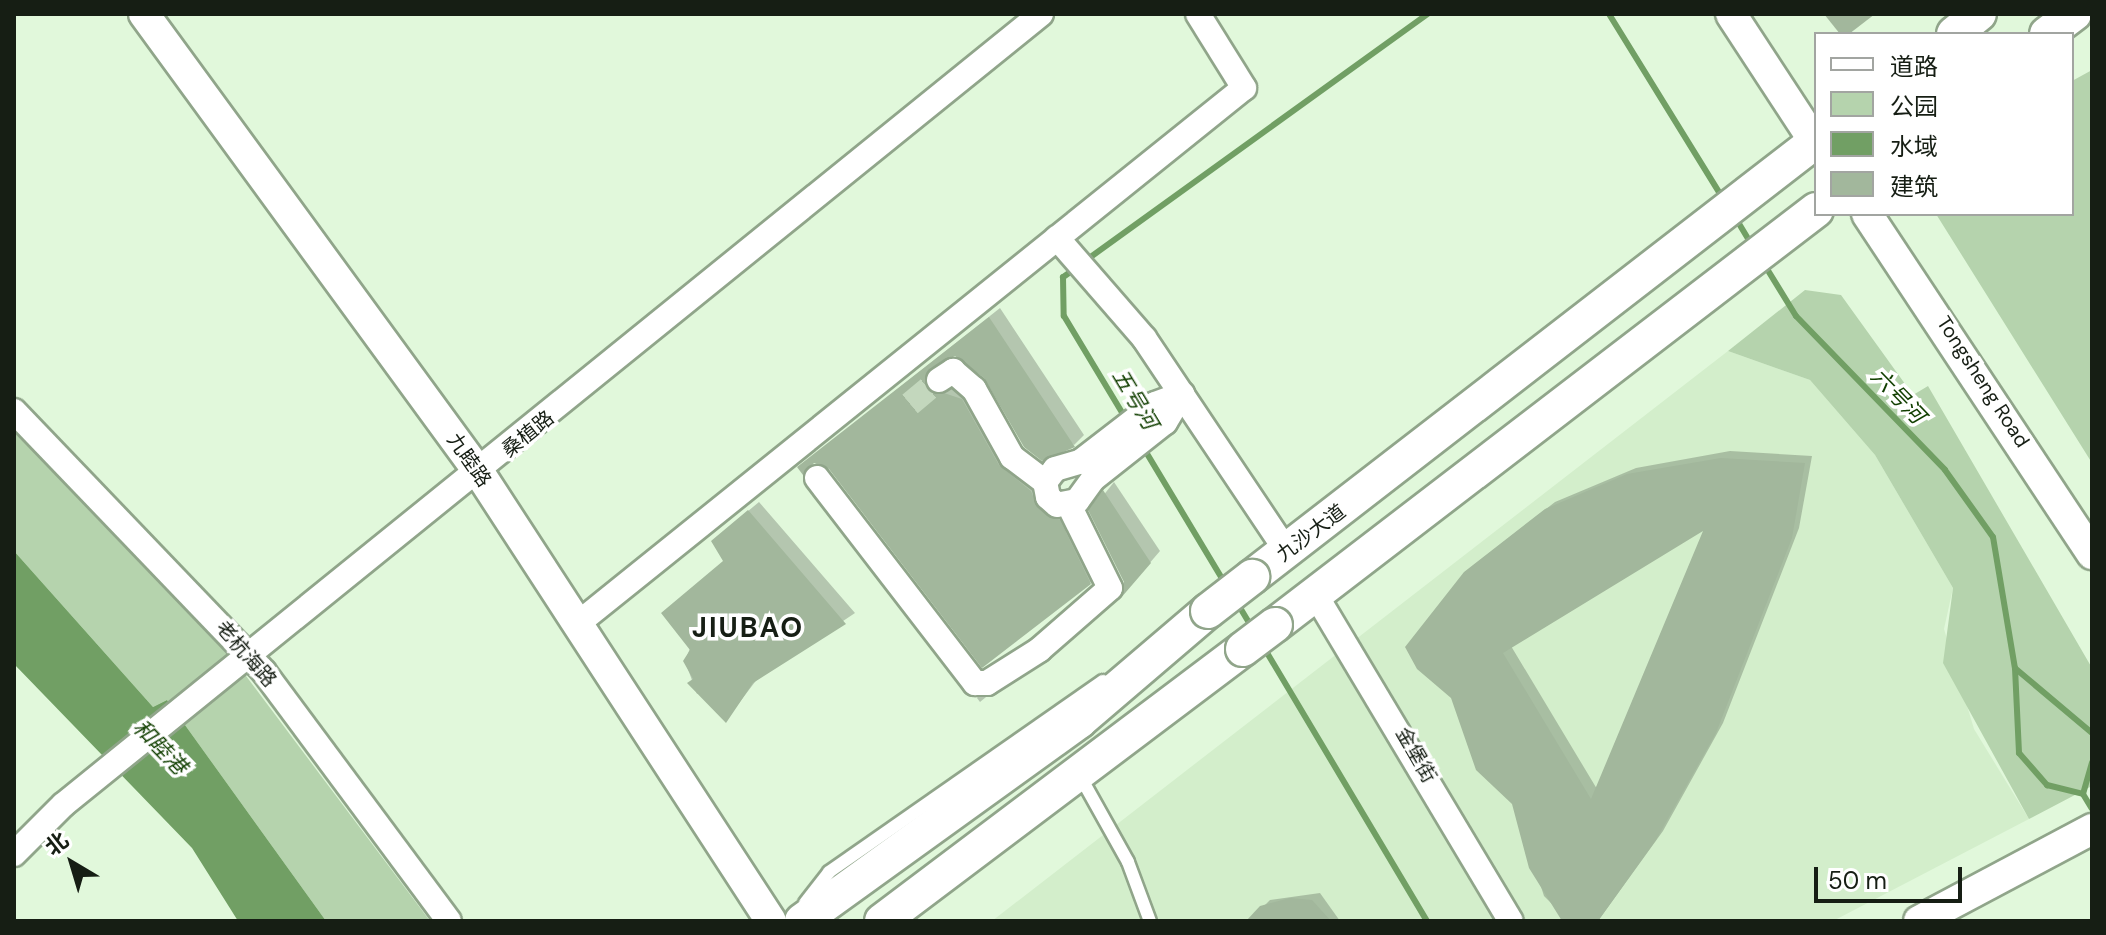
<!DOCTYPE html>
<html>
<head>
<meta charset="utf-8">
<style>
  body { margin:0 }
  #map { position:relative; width:2106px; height:935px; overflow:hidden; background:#e1f8db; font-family:"DM Sans","Noto Sans SC",sans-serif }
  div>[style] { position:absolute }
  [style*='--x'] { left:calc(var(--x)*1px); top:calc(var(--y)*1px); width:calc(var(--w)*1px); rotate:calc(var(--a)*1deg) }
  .built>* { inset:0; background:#d3eecb }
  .green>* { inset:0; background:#b5d3ad }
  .water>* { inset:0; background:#719f64 }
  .shadow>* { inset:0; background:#0003 }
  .stream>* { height:6px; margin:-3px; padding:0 3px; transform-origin:3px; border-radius:3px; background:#719f64 }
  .building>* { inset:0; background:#a2b79c }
  .minor-tunnel>* { height:24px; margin-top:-12px; transform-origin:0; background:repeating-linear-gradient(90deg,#c3d7bd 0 24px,transparent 0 36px) }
  .roads { filter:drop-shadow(2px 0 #90a58a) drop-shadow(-2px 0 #90a58a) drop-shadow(0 2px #90a58a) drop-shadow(0 -2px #90a58a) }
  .service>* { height:12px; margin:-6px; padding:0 6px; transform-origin:6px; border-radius:6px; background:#fff }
  .minor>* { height:24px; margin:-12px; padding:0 12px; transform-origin:12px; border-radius:12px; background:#fff }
  .tertiary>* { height:30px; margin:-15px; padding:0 15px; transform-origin:15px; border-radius:15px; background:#fff }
  .secondary>* { height:34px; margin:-17px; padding:0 17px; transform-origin:17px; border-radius:17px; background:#fff }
  .bridges { filter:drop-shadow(2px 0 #90a58a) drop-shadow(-2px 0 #90a58a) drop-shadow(0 2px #90a58a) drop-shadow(0 -2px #90a58a) }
  .secondary-bridge>* { height:34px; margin:-17px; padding:0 17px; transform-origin:17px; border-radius:17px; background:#fff }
  span { translate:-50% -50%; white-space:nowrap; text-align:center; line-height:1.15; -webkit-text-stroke:7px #fff; paint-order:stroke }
  .street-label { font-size:20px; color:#161e14 }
  .water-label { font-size:22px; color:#113f00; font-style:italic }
  .district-label { font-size:28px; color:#161e14; font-weight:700; letter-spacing:2px }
  .frame { position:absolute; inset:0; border:16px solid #161e14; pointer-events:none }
  .legend { position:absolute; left:1814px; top:32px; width:260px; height:184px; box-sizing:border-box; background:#fff; border:2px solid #a2a5a1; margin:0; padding:10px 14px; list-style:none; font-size:24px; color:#161e14 }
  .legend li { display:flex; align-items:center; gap:16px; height:40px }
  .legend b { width:40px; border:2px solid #a2a5a1 }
  .north { position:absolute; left:32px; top:823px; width:80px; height:80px; -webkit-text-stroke:6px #fff; paint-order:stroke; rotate:322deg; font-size:22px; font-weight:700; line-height:32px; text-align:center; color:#161e14 }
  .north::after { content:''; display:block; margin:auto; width:28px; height:36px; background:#161e14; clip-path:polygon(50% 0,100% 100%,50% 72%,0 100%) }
  .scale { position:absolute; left:1814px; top:867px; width:148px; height:36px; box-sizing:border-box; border:4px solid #161e14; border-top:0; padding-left:10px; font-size:24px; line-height:28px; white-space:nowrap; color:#161e14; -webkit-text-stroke:6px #fff; paint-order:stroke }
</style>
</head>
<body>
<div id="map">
  <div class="built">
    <div style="clip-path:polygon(1728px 351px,1810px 380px,1875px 455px,1953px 588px,1944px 629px,1974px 729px,2029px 819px,1833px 921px,992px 921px)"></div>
  </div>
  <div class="green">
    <div style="clip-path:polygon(2092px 70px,2092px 463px,1936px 214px,2072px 214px,2072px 81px)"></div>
    <div style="clip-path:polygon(1805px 290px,1841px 295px,1913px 395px,1928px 386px,2092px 668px,2092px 786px,2029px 819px,1943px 663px,1953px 588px,1875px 455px,1810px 380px,1728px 351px)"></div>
    <div style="clip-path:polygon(14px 432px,213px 632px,430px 921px,326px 921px,167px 700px,153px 707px,14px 551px)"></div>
  </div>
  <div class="water">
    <div style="clip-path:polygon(14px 551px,153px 707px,167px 700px,326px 921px,238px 921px,192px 848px,14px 664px)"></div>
  </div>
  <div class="shadow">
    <div style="clip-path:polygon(1000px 308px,1084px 435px,1074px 445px,955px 354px,938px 362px,935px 377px,972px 389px,1069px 510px,1100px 573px,1090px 583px,830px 467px,814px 461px,799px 467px)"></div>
    <div style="clip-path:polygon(evenodd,1730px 451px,1812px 456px,1799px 528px,1723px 723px,1663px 831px,1598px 921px,1569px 921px,1544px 896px,1514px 803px,1474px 565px,1555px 502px,1636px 468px,1730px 451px,1708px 526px,1597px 789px,1511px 646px,1708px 526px)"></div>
    <div style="clip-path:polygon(1114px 482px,1160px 551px,1130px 586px,1091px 511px)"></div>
    <div style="clip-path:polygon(759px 502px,855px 613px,758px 678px,726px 720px,704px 690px,697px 694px,685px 661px,725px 560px,724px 531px)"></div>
    <div style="clip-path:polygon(986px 688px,997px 688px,980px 702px,977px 698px)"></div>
    <div style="clip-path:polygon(1320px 893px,1340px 921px,1249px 921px,1270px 900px)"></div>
  </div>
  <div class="stream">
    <div style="--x:1609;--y:14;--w:219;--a:58.3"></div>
    <div style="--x:1735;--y:217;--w:33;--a:59"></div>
    <div style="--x:1085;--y:261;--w:423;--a:-35.8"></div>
    <div style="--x:1764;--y:264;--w:61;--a:58.4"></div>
    <div style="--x:1796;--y:316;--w:214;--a:45.9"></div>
    <div style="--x:1945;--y:470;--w:82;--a:54.4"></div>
    <div style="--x:1993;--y:537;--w:133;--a:80.5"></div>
    <div style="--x:2015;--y:668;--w:85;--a:87.3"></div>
    <div style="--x:2019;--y:753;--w:43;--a:48.8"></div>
    <div style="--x:2047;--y:785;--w:37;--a:14"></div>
    <div style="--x:2083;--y:794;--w:17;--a:59"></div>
    <div style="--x:1076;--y:268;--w:16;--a:145"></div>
    <div style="--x:1063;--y:277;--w:39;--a:89"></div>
    <div style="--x:1064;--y:316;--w:122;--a:59"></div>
    <div style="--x:1143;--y:447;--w:161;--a:59"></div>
    <div style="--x:1236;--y:601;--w:33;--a:59"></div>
    <div style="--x:1263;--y:646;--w:320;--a:59.2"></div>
    <div style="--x:2016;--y:669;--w:99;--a:40.1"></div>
    <div style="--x:2083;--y:794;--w:33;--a:-74"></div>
  </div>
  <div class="building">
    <div style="clip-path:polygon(1824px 14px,1875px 14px,1849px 34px,1840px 34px)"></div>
    <div style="clip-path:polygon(989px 317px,1075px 447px,1042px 461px,1024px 447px,984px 378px,955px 356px,930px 368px,926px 387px,962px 399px,999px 465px,1031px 491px,1038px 508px,1060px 520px,1091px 584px,982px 668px,829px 469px,814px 463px,803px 475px,797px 467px)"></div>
    <div style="clip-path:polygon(evenodd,1721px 458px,1805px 463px,1792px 538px,1716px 733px,1656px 840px,1598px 921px,1562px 921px,1529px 868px,1512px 804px,1476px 770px,1451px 698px,1417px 669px,1405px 647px,1464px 572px,1545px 509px,1627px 474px,1721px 458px,1703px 531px,1591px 799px,1503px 653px,1703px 531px)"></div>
    <div style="clip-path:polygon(1103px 490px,1151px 563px,1120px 599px,1124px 582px,1088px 510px)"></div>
    <div style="clip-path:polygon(748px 510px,846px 624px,753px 683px,726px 723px,687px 683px,693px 679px,683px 661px,690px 650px,661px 613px,723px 561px,711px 541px)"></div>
    <div style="clip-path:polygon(1290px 898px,1312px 900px,1331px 921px,1246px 921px,1260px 906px)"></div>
  </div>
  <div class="minor-tunnel">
    <div style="--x:910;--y:404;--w:38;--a:-40"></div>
  </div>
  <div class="roads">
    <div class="service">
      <div style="--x:1080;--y:776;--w:98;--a:60.8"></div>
      <div style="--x:1128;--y:862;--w:63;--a:69.6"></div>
      <div style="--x:805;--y:903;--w:39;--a:-52"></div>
      <div style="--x:829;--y:872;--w:334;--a:-34.9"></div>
    </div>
    <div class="minor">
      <div style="--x:1057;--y:238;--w:133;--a:49"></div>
      <div style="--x:1144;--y:338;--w:257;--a:56.2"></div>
      <div style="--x:939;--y:380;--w:17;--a:-33"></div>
      <div style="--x:953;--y:371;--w:28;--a:41"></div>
      <div style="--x:974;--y:389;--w:78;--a:60.8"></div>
      <div style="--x:1012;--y:457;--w:41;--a:37.1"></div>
      <div style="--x:1182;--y:394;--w:33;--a:121"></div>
      <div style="--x:1165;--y:422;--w:92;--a:141.6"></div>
      <div style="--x:1093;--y:479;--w:27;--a:126"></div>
      <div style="--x:1077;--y:501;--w:20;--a:169"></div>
      <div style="--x:1057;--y:505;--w:12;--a:-138"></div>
      <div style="--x:1048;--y:497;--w:15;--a:-101"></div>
      <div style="--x:1045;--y:482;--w:16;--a:-52"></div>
      <div style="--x:1055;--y:469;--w:26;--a:-16"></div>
      <div style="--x:1080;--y:462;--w:95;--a:-37.7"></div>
      <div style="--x:1155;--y:404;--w:29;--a:-20"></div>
      <div style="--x:14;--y:411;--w:361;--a:46.2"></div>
      <div style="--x:264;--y:672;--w:310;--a:53.4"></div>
      <div style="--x:817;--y:478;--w:259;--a:52.4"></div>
      <div style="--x:975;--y:683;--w:12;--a:0"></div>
      <div style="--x:987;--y:683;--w:62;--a:-32.4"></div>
      <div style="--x:1039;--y:650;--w:94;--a:-41.1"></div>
      <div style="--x:1110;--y:588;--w:93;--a:-116.3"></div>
      <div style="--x:1315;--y:594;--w:381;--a:59.1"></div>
      <div style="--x:576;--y:625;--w:857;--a:-38.8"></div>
      <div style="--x:1244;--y:88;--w:87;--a:-121.9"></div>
      <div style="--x:14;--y:854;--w:69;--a:-45"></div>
      <div style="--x:63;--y:805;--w:1258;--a:-38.97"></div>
    </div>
    <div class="tertiary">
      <div style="--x:144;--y:14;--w:570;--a:53.85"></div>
      <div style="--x:480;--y:474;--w:533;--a:56.94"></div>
      <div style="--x:1731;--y:14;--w:155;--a:56.8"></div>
      <div style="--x:1867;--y:214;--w:408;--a:56.5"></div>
      <div style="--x:1919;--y:921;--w:196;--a:-28"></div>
    </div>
    <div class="secondary">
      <div style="--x:1954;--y:34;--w:32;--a:-39"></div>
      <div style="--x:2047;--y:34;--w:34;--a:-37"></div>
      <div style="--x:1252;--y:577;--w:713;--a:-37.71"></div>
      <div style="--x:1275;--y:625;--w:682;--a:-37.49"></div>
      <div style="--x:802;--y:921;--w:342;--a:-35.8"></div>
      <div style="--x:1079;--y:721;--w:170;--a:-40.5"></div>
      <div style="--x:882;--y:921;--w:452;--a:-37"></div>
    </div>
  </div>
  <div class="bridges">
    <div class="secondary-bridge">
      <div style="--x:1208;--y:611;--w:56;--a:-37.7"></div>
      <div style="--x:1243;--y:649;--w:40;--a:-37"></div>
    </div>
  </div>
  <div class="street-label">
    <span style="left:1983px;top:382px;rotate:57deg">Tongsheng Road</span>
    <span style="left:528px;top:434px;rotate:-39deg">桑植路</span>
    <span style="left:469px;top:460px;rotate:55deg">九睦路</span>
    <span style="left:1311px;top:533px;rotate:-37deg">九沙大道</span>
    <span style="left:246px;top:654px;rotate:49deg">老杭海路</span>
    <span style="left:1416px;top:755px;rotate:60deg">金堡街</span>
  </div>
  <div class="water-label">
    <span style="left:1898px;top:396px;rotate:46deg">六号河</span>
    <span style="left:1135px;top:399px;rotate:59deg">五号河</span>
    <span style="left:160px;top:747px;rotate:46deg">和睦港</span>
  </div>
  <div class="district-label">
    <span style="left:748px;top:628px">JIUBAO</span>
  </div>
  <div class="frame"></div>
  <ul class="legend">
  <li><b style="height:10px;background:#fff"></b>道路</li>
  <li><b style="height:22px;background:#b5d3ad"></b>公园</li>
  <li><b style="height:22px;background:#719f64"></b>水域</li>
  <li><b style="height:22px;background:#a2b79c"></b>建筑</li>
  </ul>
  <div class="north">北</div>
  <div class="scale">50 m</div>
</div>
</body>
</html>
